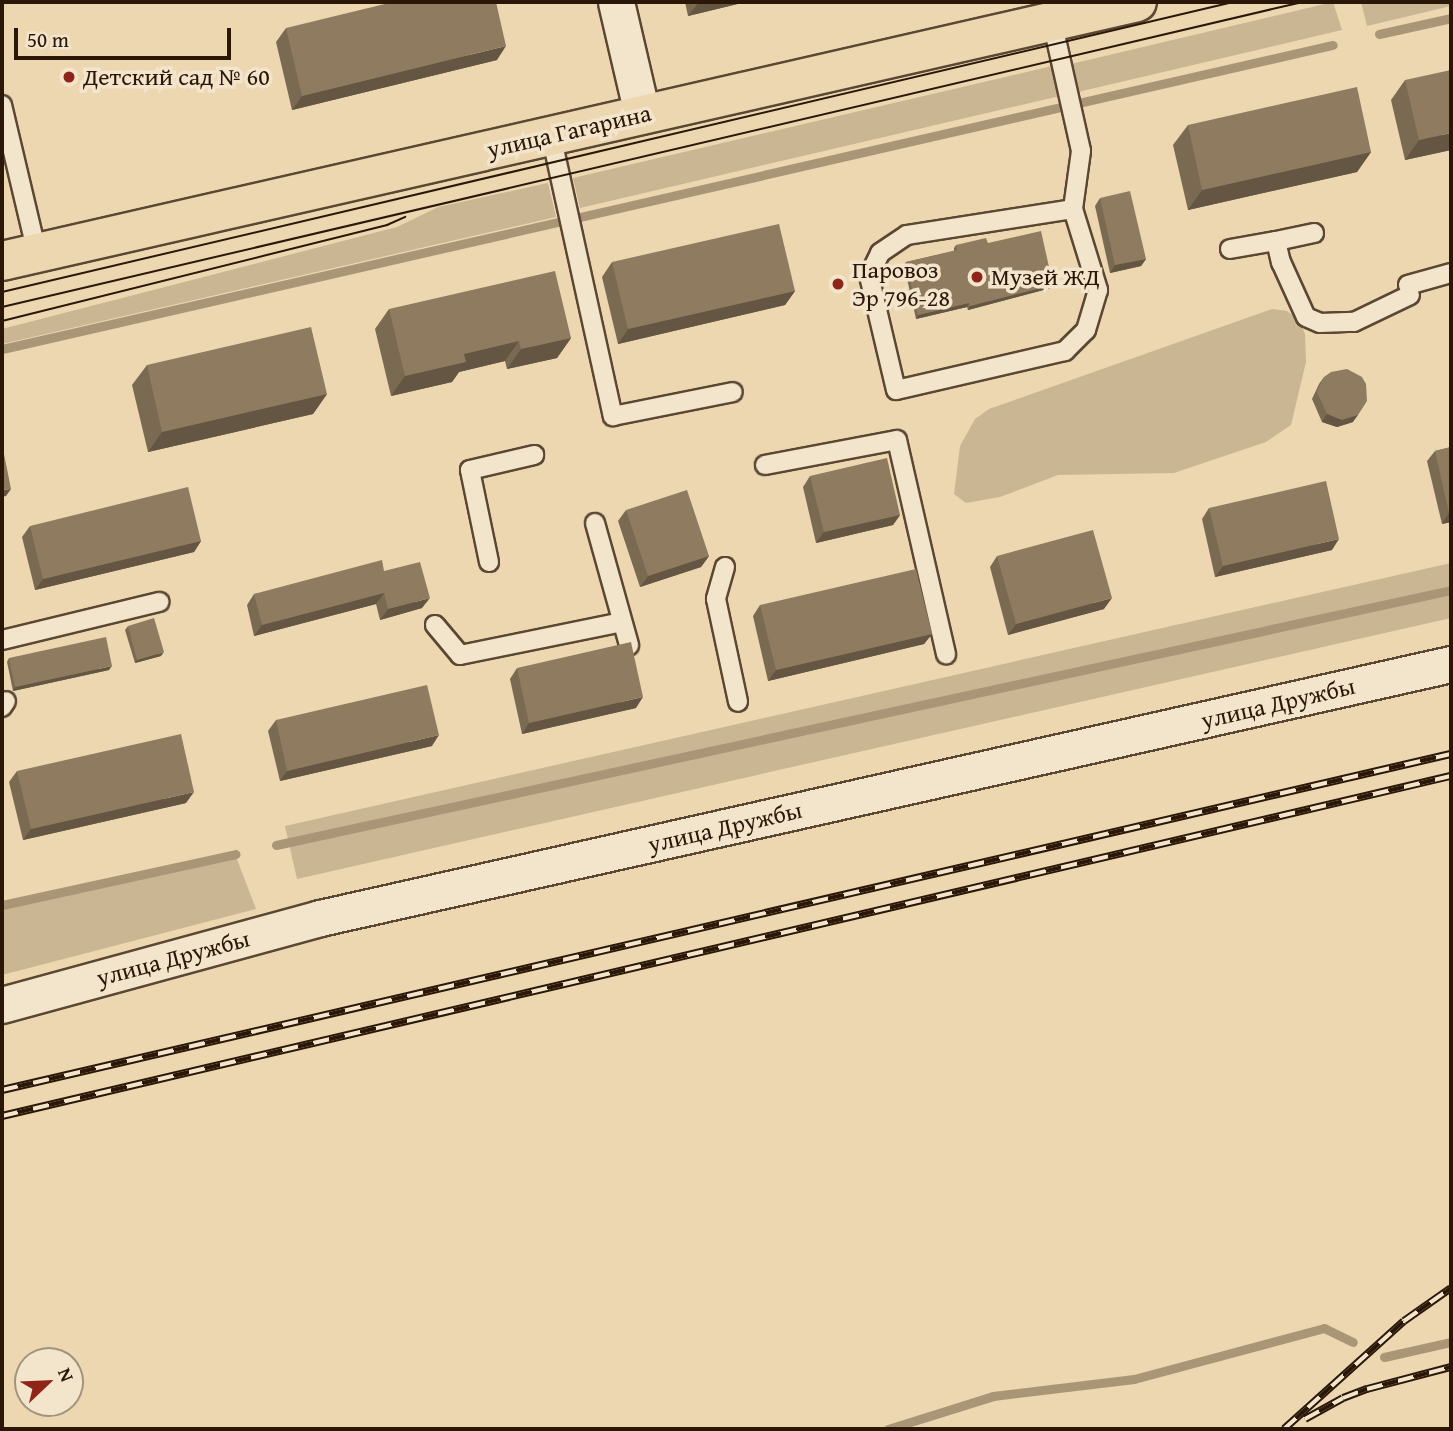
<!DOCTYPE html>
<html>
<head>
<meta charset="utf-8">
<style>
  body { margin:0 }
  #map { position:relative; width:1453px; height:1431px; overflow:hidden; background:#ecd7b1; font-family:"Gentium Book Plus",serif }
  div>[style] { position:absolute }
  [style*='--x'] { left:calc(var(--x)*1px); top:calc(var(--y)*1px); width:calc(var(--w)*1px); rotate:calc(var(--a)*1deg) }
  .green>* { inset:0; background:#cbb694 }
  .stream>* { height:9px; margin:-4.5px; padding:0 4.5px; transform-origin:4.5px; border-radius:4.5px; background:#aa9677 }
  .roads { filter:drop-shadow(2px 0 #5b4732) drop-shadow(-2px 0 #5b4732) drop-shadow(0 2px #5b4732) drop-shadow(0 -2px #5b4732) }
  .service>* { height:18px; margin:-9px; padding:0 9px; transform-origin:9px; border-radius:9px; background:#f3e5cc }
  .minor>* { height:35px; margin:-17.5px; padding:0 17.5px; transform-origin:17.5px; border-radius:17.5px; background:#f3e5cc }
  .primary>* { height:38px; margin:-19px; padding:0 19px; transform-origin:19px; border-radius:19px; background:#ecd7b1 }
  .tram>* { height:2px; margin:-1px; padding:0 1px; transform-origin:1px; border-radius:1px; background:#2b1707 }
  .rail>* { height:8px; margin-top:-4px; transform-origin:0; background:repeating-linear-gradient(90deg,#f3e5cc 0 16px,#2b1707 0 32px); box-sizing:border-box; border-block:2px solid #2b1707 }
  .wall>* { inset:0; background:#7b6a52 }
  .shaded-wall>* { inset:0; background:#645642 }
  .building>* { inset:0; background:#8f7b5f }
  .dots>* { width:19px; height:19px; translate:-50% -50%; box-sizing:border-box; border:4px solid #f3e5cc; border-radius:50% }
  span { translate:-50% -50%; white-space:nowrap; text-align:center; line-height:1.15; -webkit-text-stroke:7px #f3e5cc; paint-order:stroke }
  .poi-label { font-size:24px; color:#2b1707 }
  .left { translate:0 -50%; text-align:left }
  .street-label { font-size:24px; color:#2b1707 }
  .frame { position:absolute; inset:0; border:4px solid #2b1707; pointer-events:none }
  .north { position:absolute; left:14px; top:1347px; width:70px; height:70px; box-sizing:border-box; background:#f3e5cc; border:2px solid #a3937d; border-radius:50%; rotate:67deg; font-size:19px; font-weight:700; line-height:28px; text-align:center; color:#2b1707 }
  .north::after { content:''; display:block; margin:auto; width:24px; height:32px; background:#8f2418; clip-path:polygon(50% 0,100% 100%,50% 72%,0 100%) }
  .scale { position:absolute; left:14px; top:28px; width:217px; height:32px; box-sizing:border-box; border:4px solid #2b1707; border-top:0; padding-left:9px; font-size:21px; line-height:24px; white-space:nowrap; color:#2b1707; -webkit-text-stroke:5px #f3e5cc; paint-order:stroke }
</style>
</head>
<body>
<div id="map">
  <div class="green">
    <div style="clip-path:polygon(1333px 2px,1342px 30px,1078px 92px,1071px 64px)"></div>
    <div style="clip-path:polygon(1361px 2px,1451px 2px,1451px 6px,1367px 26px)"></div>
    <div style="clip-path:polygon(1052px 66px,1060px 96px,580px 208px,573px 178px)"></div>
    <div style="clip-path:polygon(548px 183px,556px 217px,2px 344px,2px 329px,397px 227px,438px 207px)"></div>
    <div style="clip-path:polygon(1272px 309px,1287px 311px,1299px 320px,1305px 334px,1306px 362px,1291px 425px,1266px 442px,1174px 473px,1058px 475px,1000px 497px,966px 503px,954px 494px,960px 446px,975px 419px,989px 409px)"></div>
    <div style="clip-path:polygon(1451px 563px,1451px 618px,297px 879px,285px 826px)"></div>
    <div style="clip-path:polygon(235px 854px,256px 909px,2px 975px,2px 905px)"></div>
  </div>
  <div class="stream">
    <div style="--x:1379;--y:34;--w:74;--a:-12.5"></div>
    <div style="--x:2;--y:349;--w:1365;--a:-12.87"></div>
    <div style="--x:276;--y:845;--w:1202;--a:-12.24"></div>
    <div style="--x:2;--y:905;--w:239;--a:-12.3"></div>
    <div style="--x:1384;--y:1357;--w:69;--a:-12.6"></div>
    <div style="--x:888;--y:1429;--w:110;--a:-17.4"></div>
    <div style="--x:993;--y:1396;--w:142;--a:-6.9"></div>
    <div style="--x:1134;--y:1379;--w:197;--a:-15"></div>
    <div style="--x:1324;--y:1328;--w:32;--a:26"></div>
  </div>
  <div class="roads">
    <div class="service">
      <div style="--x:1052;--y:21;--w:133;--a:77.4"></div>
      <div style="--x:1081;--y:151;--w:59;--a:97.9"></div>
      <div style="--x:1073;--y:209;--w:85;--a:72.8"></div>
      <div style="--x:1098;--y:290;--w:42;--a:106.7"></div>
      <div style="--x:1086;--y:330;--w:30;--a:135"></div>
      <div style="--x:1065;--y:351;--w:173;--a:167"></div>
      <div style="--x:896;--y:390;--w:117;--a:-103.3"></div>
      <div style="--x:869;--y:276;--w:25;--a:-64"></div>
      <div style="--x:880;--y:253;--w:32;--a:-34"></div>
      <div style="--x:907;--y:235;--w:168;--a:-8.9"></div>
      <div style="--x:2;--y:105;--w:152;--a:76.7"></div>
      <div style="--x:551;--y:135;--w:288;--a:77.6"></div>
      <div style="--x:613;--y:416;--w:122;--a:-11.3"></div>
      <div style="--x:1314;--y:233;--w:39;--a:168"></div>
      <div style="--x:1276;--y:241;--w:22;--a:77"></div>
      <div style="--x:1281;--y:262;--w:60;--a:65.6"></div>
      <div style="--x:1306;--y:317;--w:15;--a:23"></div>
      <div style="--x:1320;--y:323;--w:34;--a:-2"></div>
      <div style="--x:1354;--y:322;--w:62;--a:-25.7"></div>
      <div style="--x:1230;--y:249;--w:47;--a:-9.9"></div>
      <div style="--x:1408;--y:285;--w:45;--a:-15.6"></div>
      <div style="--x:765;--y:465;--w:134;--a:-10.7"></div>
      <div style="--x:897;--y:440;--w:220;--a:77.1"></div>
      <div style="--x:595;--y:523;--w:127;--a:74.4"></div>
      <div style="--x:489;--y:562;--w:94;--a:-101.7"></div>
      <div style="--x:470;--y:470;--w:66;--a:-13.2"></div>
      <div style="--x:725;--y:567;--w:33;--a:106"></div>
      <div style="--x:716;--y:599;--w:105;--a:77.9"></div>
      <div style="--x:435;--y:625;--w:39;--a:50"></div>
      <div style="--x:460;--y:655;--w:165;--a:-11.5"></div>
      <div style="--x:2;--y:640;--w:162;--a:-13.6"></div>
      <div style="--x:2;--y:707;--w:7;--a:-56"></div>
    </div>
    <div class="minor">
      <div style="--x:616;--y:2;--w:115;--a:76.9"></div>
      <div style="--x:2;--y:1005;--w:330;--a:-15.3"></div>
      <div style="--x:320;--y:918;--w:1159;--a:-12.66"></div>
    </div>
    <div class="primary">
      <div style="--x:2;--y:261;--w:1164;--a:-12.85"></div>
    </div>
  </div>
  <div class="tram">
    <div style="--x:2;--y:292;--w:1266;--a:-13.25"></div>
    <div style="--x:2;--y:307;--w:1335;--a:-13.2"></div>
    <div style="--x:2;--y:321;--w:397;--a:-14"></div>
    <div style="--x:387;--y:225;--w:20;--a:-24"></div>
  </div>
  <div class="rail">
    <div style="--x:2;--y:1090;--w:1487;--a:-13.06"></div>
    <div style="--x:2;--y:1116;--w:1488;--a:-13.21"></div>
    <div style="--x:1305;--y:1419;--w:43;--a:-28.9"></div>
    <div style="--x:1343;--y:1398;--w:26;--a:-21"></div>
    <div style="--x:1367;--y:1389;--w:87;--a:-14.7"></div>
    <div style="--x:1284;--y:1429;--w:161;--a:-42"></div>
    <div style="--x:1404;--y:1321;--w:57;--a:-35.1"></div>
  </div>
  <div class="wall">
    <div style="clip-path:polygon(685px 2px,746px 2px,688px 16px)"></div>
    <div style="clip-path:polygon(286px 28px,497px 60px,292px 110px,276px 42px)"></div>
    <div style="clip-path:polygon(1405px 80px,1451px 150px,1405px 160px,1391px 100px)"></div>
    <div style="clip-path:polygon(1188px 125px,1371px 152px,1357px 172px,1188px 210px,1173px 145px)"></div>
    <div style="clip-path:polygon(1100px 198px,1146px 259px,1141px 266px,1110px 273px,1095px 206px)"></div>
    <div style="clip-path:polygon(988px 243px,1053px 285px,1051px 288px,968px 310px,967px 307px,916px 319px,904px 265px,906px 262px,954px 251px,954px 248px,956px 245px)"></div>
    <div style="clip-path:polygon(612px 262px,795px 291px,785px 305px,618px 344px,602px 277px)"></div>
    <div style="clip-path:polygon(389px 309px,571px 338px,557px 358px,507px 369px,505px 361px,459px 372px,452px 382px,391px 396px,375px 329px)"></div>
    <div style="clip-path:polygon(147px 365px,327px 394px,313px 414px,148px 452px,132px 385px)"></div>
    <div style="clip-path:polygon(1324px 377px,1353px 422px,1337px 427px,1322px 422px,1312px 399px,1319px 384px)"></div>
    <div style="clip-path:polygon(1451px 447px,1451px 522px,1442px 524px,1427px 461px,1435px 451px)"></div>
    <div style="clip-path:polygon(810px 476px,900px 515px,893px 525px,816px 543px,803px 487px)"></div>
    <div style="clip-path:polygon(1209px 508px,1332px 550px,1215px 577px,1202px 519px)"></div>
    <div style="clip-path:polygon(626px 510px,709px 556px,701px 567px,640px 587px,618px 521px)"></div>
    <div style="clip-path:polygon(30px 526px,201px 541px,194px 552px,35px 590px,22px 537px)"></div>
    <div style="clip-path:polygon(997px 556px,1104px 609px,1008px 635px,990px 567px)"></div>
    <div style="clip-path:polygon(384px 571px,422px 608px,380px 620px,376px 604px,254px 636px,247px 605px,254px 594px)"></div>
    <div style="clip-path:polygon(760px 605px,932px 634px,924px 644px,768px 681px,753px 616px)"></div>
    <div style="clip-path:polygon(128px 626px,161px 656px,135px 663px,125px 630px)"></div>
    <div style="clip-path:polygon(9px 658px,109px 670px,13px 691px,7px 662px)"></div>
    <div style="clip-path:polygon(517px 668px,636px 708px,522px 734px,510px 679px)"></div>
    <div style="clip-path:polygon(276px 720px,432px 746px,280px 781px,268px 731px)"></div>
    <div style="clip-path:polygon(17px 771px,186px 803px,23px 840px,9px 782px)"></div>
  </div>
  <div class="shaded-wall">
    <div style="clip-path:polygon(699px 2px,746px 2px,688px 16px)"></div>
    <div style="clip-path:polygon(506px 46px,497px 60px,292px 110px,302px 96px)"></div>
    <div style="clip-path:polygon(1451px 133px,1451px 150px,1405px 160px,1419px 140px)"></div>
    <div style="clip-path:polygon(1371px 152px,1357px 172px,1188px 210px,1202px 190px)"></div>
    <div style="clip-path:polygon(1146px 259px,1141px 266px,1110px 273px,1115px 265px)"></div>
    <div style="clip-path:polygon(1053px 285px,1051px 288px,968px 310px,970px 306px)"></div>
    <div style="clip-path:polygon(795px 291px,785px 305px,618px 344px,628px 329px)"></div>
    <div style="clip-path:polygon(969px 303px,967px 307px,916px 319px,918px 315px)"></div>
    <div style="clip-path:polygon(571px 338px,557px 358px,507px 369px,521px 349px)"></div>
    <div style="clip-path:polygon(519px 341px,505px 361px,459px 372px,452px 382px,391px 396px,405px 376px,464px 354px)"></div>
    <div style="clip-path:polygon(327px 394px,313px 414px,148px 452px,162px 432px)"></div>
    <div style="clip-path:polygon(1327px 414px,1358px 415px,1353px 422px,1337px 427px,1322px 422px)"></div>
    <div style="clip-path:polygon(11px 489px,6px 496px,2px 497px,2px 490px)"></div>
    <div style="clip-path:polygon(1449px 513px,1451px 513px,1451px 522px,1442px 524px)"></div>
    <div style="clip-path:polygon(900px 515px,893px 525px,816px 543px,824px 532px)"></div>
    <div style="clip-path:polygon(1339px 539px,1332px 550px,1215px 577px,1223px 566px)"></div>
    <div style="clip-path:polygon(201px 541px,194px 552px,35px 590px,43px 579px)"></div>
    <div style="clip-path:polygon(709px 556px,701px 567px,640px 587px,648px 576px)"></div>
    <div style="clip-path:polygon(384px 593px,376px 604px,254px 636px,262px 625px)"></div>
    <div style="clip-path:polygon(430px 598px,422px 608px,380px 620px,388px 609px)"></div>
    <div style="clip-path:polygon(1112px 598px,1104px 609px,1008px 635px,1016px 624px)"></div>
    <div style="clip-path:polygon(932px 634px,924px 644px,768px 681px,776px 670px)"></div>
    <div style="clip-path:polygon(164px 652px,161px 656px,135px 663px,137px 660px)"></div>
    <div style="clip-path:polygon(112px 666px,109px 670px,13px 691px,15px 687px)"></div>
    <div style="clip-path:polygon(643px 697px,636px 708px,522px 734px,529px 723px)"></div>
    <div style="clip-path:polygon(439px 735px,432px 746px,280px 781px,287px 771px)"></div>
    <div style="clip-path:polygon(194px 792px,186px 803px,23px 840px,31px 829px)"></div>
  </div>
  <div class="building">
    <div style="clip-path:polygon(393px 2px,496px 2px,506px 46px,302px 96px,286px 28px)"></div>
    <div style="clip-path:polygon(1451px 70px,1451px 133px,1419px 140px,1405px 80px)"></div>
    <div style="clip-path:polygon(1357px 87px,1371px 152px,1202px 190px,1188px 125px)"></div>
    <div style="clip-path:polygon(1130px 191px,1146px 259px,1115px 265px,1100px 198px)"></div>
    <div style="clip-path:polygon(779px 224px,795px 291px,628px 329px,612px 262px)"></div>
    <div style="clip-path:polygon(1041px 231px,1053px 285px,970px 306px,969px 303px,918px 315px,906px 262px,957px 250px,956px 245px,986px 238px,988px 243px)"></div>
    <div style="clip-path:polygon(555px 271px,571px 338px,521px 349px,519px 341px,464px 354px,466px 362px,405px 376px,389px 309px)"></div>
    <div style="clip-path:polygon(311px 327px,327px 394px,162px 432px,147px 365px)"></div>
    <div style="clip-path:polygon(1347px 369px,1362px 377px,1366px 384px,1367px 401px,1358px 415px,1342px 420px,1327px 414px,1317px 392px,1324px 377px,1331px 372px)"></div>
    <div style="clip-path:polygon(2px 444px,11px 489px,2px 490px)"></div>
    <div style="clip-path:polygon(1451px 447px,1451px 513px,1449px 513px,1435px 451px)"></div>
    <div style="clip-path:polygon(887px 458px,900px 515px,824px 532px,810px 476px)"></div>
    <div style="clip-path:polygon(1326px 481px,1339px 539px,1223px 566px,1209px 508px)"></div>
    <div style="clip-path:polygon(188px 487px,201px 541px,43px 579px,30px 526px)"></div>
    <div style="clip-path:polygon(687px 490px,709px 556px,648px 576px,626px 510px)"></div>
    <div style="clip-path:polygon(1093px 530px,1112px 598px,1016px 624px,997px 556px)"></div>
    <div style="clip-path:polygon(382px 560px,384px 571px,420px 562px,430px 598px,388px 609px,384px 593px,262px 625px,254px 594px)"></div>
    <div style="clip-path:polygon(916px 569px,932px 634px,776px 670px,760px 605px)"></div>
    <div style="clip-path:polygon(154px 618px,164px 652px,137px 660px,128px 626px)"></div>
    <div style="clip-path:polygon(106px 637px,112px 666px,15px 687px,9px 658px)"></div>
    <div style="clip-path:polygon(631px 642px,643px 697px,529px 723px,517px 668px)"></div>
    <div style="clip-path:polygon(427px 685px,439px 735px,287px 771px,276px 720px)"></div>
    <div style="clip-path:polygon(181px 734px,194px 792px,31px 829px,17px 771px)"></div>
  </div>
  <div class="dots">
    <div style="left:69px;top:77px;background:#8f2418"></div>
    <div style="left:977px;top:277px;background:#8f2418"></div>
    <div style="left:838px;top:284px;background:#8f2418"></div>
  </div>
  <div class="poi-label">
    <span class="left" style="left:83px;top:77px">Детский сад № 60</span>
    <span class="left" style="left:852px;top:284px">Паровоз<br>Эр 796-28</span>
    <span class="left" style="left:991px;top:277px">Музей ЖД</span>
  </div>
  <div class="street-label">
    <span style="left:569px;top:131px;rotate:-13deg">улица Гагарина</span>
    <span style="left:1278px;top:703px;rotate:-13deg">улица Дружбы</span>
    <span style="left:725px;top:827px;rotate:-13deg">улица Дружбы</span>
    <span style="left:173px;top:958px;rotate:-15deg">улица Дружбы</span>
  </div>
  <div class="frame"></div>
  <div class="north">N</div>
  <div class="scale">50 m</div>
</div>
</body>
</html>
